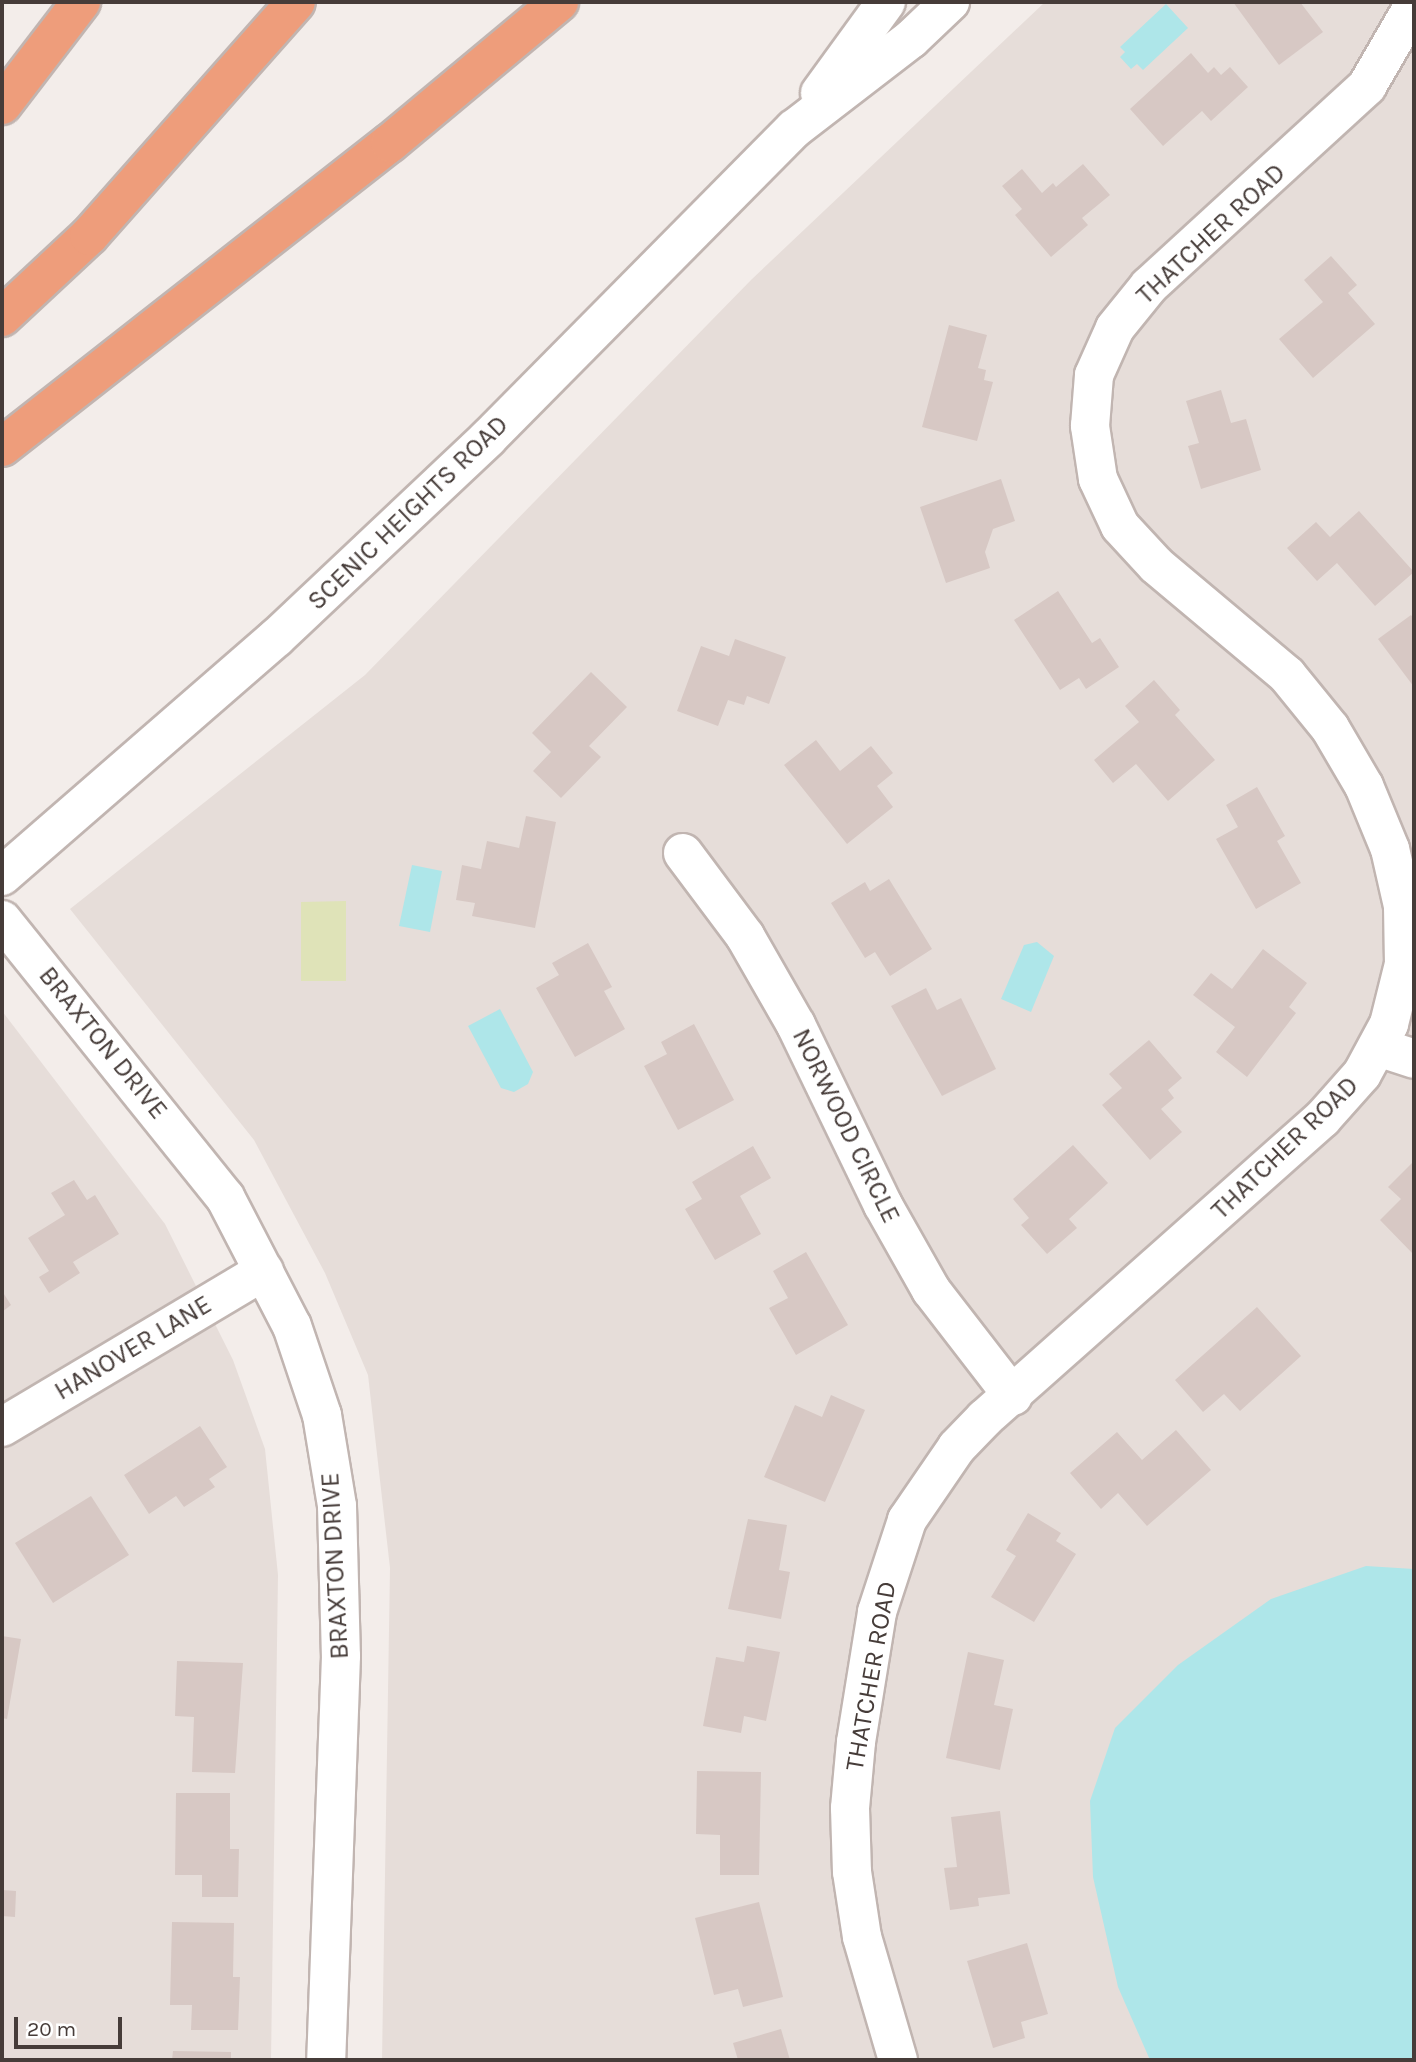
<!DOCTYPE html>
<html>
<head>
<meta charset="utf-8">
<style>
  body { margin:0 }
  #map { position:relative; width:1416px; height:2062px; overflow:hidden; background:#f3edea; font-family:Karla,sans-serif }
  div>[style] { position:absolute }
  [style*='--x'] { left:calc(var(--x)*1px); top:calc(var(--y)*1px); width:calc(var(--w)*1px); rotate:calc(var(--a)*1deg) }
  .residential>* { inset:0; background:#e6ddd9 }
  .green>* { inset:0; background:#dfe3b8 }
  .water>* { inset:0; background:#aee6e9 }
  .building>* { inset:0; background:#d7c8c4 }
  .roads { filter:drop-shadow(2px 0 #c1b5b1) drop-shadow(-2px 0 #c1b5b1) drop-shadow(0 2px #c1b5b1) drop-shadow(0 -2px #c1b5b1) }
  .minor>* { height:38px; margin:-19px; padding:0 19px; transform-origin:19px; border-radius:19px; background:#fff }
  .tertiary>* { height:38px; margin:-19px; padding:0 19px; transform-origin:19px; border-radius:19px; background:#fff }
  .motorway>* { height:38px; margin:-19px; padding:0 19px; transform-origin:19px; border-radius:19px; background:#ee9d7b }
  span { translate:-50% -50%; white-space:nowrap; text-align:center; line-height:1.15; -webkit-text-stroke:6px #fff; paint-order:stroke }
  .street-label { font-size:26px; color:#463c39 }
  .frame { position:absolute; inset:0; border:4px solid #463c39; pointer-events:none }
  .scale { position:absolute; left:14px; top:2017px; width:108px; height:32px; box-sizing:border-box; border:4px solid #463c39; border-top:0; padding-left:9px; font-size:21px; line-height:24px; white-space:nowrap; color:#463c39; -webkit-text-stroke:5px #fff; paint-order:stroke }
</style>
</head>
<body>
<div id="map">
  <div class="residential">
    <div style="clip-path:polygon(1045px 2px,1414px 2px,1414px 2060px,382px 2060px,390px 1568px,368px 1375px,325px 1273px,254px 1140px,70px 909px,365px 675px,752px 279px)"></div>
    <div style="clip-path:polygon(2px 1011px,165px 1224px,233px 1360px,265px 1449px,278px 1575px,271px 2060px,2px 2060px)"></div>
  </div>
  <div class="green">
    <div style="clip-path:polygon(346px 901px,346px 981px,301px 981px,301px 902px)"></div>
  </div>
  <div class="water">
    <div style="clip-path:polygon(1166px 4px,1188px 28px,1143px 70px,1137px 64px,1131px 69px,1120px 57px,1125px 52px,1120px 47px)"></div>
    <div style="clip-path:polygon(412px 865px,442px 871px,430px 932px,399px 926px)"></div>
    <div style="clip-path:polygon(1037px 942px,1054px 956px,1031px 1012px,1001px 999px,1024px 945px)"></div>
    <div style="clip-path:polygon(500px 1009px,533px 1072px,528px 1084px,514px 1092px,501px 1088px,468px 1026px)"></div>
    <div style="clip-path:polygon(1366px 1566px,1414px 1569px,1414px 2060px,1150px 2060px,1118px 1987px,1093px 1877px,1090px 1801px,1115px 1728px,1178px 1665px,1271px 1599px)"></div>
  </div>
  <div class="building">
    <div style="clip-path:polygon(1233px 2px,1300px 2px,1323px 32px,1279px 65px)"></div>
    <div style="clip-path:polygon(1191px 53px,1208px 73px,1214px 67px,1221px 75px,1230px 67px,1248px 87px,1211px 121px,1202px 111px,1163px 146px,1130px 109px)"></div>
    <div style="clip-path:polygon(1083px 164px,1110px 195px,1082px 218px,1088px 225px,1051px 257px,1015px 215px,1022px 209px,1002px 186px,1022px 169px,1042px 193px,1053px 183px,1056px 187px)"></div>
    <div style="clip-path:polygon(1331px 256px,1357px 285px,1348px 293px,1375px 324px,1313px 378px,1279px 339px,1323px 302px,1304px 280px)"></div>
    <div style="clip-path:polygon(949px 325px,987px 335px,978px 368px,986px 370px,984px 380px,993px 382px,977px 441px,922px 427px)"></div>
    <div style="clip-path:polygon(1221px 390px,1231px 423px,1246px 419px,1261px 470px,1201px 489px,1188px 446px,1199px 443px,1186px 401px)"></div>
    <div style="clip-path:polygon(1001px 479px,1015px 521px,993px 529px,985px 552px,990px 568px,946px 583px,920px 507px)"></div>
    <div style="clip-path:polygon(1359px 511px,1414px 572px,1375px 606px,1337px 563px,1317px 581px,1287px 548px,1316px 522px,1330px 537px)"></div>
    <div style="clip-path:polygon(1058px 591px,1092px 643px,1100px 638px,1119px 667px,1086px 689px,1079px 678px,1060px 690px,1014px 620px)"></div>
    <div style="clip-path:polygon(1411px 615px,1414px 619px,1414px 687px,1378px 639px)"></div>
    <div style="clip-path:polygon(735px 639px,786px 657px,769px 704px,747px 696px,744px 705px,728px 700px,718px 726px,677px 711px,701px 646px,729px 656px)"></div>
    <div style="clip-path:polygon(591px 672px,627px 707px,589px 746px,601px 757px,561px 798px,533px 771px,551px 752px,532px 733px)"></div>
    <div style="clip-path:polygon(1154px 680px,1180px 710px,1175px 715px,1215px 760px,1168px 801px,1136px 764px,1113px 783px,1094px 760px,1139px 722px,1125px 706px)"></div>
    <div style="clip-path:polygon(816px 740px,840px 771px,871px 746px,893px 773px,877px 786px,893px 807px,847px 844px,784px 765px)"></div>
    <div style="clip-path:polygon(1257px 787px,1285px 836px,1277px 841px,1301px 883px,1256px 909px,1216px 839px,1238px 827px,1226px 805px)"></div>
    <div style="clip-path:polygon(526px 816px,556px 822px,535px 928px,472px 916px,475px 903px,456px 900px,462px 865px,481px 869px,487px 841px,519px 848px)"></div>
    <div style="clip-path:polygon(889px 879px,932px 949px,890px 976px,875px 952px,865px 958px,831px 903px,865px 882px,870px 891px)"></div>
    <div style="clip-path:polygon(588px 943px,612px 987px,604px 991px,625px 1029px,575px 1057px,536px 988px,559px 975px,552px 963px)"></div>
    <div style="clip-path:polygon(1263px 949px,1307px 983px,1289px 1007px,1296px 1013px,1247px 1077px,1216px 1052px,1235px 1027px,1193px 995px,1211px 973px,1232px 989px)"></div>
    <div style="clip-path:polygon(926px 988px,937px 1010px,961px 998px,996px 1069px,942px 1096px,891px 1006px)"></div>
    <div style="clip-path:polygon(694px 1024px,734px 1100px,678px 1130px,644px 1066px,667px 1054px,661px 1042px)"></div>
    <div style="clip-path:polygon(1149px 1040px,1182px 1078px,1168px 1090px,1174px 1098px,1161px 1109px,1182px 1132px,1150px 1160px,1102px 1105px,1122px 1088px,1109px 1074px)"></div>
    <div style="clip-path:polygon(1073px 1145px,1108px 1183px,1069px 1219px,1077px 1228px,1047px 1254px,1021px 1225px,1029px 1218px,1013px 1199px)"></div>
    <div style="clip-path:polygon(753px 1146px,771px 1178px,740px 1196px,761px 1234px,715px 1260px,685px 1209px,702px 1199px,692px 1182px)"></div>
    <div style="clip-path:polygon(1414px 1161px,1414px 1255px,1380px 1220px,1401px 1199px,1388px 1187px)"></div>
    <div style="clip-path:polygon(74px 1180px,87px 1200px,95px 1195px,119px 1234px,73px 1262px,80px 1273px,49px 1293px,39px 1277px,49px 1271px,28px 1238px,65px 1215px,51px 1193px)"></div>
    <div style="clip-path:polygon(806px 1252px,848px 1325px,796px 1355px,769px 1308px,788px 1298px,773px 1271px)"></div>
    <div style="clip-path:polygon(2px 1291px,11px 1305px,2px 1312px)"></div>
    <div style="clip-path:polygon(1257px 1307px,1301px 1356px,1240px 1411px,1224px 1394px,1203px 1412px,1175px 1380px)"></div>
    <div style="clip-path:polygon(831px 1395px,865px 1410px,825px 1502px,764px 1477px,795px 1405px,822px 1417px)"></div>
    <div style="clip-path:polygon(200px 1426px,227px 1467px,209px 1479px,215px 1487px,184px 1507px,176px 1496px,149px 1514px,124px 1475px)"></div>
    <div style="clip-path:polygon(1176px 1430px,1211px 1470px,1147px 1526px,1118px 1493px,1101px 1509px,1070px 1473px,1117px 1432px,1142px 1460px)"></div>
    <div style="clip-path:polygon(91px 1496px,129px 1555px,53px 1603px,15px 1543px)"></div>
    <div style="clip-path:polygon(1028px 1513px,1061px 1533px,1056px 1541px,1076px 1554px,1034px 1622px,991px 1597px,1016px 1556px,1006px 1550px)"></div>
    <div style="clip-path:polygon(748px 1519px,787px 1525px,779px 1570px,790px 1572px,781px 1619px,728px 1609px)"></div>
    <div style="clip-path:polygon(2px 1636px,21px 1639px,7px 1719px,2px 1718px)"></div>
    <div style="clip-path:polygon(747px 1646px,780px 1652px,766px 1721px,744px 1716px,741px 1733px,703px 1726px,716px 1657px,744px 1662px)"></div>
    <div style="clip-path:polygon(968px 1652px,1004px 1660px,994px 1705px,1013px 1709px,1000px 1770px,946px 1758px)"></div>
    <div style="clip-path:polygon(177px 1661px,243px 1663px,235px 1773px,192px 1772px,194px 1717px,175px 1716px)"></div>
    <div style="clip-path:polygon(697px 1771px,761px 1772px,759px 1875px,720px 1875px,720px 1835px,696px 1834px)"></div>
    <div style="clip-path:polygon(176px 1793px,230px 1793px,230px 1849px,239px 1849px,238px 1897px,202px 1897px,202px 1875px,175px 1875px)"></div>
    <div style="clip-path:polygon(1000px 1811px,1010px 1894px,978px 1898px,979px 1906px,950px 1910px,944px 1868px,957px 1867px,951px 1817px)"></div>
    <div style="clip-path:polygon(2px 1890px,16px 1891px,15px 1917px,2px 1916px)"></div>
    <div style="clip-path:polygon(759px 1902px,783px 1997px,743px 2007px,738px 1989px,714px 1995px,695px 1918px)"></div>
    <div style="clip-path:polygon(172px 1922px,234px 1923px,233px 1977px,240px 1977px,238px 2030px,191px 2030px,192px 2005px,170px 2005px)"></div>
    <div style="clip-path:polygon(1027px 1943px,1048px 2014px,1021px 2022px,1025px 2038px,993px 2048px,967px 1961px)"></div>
    <div style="clip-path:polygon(781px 2029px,790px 2060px,738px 2060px,733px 2043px)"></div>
    <div style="clip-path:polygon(173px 2051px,231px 2052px,231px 2060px,172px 2060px)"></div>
  </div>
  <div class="roads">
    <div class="minor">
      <div style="--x:683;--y:853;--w:104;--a:53.2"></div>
      <div style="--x:745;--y:936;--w:103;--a:60.2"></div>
      <div style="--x:796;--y:1025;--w:200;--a:64.2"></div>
      <div style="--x:883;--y:1205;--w:98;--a:60.5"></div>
      <div style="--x:931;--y:1290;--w:134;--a:52.3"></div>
      <div style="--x:1378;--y:1047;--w:38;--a:18"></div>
      <div style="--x:2;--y:1427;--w:305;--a:-30.8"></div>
      <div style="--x:898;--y:2060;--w:128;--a:-106.3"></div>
      <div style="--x:862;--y:1937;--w:66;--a:-98.7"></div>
      <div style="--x:852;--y:1872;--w:64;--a:-91.8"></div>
      <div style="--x:850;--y:1808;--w:66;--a:-84.8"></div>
      <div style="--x:856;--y:1742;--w:132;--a:-80.8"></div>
      <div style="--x:877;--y:1612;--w:97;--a:-71.9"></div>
      <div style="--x:907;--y:1520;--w:88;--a:-55.6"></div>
      <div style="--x:957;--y:1447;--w:40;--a:-46"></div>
      <div style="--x:985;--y:1418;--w:451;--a:-41.6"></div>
      <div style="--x:1322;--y:1119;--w:60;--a:-48.4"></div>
      <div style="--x:1362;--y:1074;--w:57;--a:-61.6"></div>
      <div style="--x:1389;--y:1024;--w:62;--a:-76"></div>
      <div style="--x:1404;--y:964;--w:58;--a:-91"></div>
      <div style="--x:1403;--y:906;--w:58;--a:-102.8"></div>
      <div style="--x:1390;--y:849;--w:68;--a:-112.4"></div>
      <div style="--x:1364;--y:786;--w:67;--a:-120.4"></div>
      <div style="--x:1330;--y:728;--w:68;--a:-129.1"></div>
      <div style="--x:1287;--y:675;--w:171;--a:-140"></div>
      <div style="--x:1156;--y:565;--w:53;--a:-132.7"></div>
      <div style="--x:1120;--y:526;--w:52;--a:-115.1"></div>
      <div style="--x:1098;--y:479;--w:54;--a:-98.6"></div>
      <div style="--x:1090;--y:426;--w:51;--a:-85.5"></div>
      <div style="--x:1094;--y:375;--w:51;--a:-65.9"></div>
      <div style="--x:1115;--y:328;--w:54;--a:-51"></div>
      <div style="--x:1149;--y:286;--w:296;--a:-42.5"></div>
      <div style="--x:1367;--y:86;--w:94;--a:-59.9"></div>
    </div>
    <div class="tertiary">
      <div style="--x:820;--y:93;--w:112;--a:-54"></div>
      <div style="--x:2;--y:876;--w:363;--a:-41"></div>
      <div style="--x:276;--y:638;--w:291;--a:-43.3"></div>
      <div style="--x:488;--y:438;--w:435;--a:-45.3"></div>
      <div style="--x:794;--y:129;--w:148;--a:-37.6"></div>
      <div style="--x:911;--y:39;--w:54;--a:-43.5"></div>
      <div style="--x:2;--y:920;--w:356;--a:51.2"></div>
      <div style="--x:225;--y:1197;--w:145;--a:62.6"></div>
      <div style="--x:292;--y:1326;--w:94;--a:71.4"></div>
      <div style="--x:322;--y:1415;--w:92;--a:80.6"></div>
      <div style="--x:337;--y:1506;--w:150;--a:88.5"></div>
      <div style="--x:341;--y:1656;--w:404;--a:92.1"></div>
    </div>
    <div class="motorway">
      <div style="--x:2;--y:105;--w:130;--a:-52.5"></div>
      <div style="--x:2;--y:317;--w:119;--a:-43"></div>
      <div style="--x:89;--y:236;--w:312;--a:-48.5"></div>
      <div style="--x:2;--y:447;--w:493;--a:-38.1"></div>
      <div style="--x:390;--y:143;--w:220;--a:-39.8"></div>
    </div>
  </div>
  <div class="street-label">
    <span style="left:1211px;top:234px;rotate:-43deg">THATCHER ROAD</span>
    <span style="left:408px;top:513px;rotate:-44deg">SCENIC HEIGHTS ROAD</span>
    <span style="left:103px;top:1043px;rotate:51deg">BRAXTON DRIVE</span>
    <span style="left:846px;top:1126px;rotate:64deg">NORWOOD CIRCLE</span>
    <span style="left:1285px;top:1148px;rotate:-44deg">THATCHER ROAD</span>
    <span style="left:133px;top:1348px;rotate:-31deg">HANOVER LANE</span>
    <span style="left:335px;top:1566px;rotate:-93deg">BRAXTON DRIVE</span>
    <span style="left:871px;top:1676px;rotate:-80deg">THATCHER ROAD</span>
  </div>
  <div class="frame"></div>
  <div class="scale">20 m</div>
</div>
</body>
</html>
